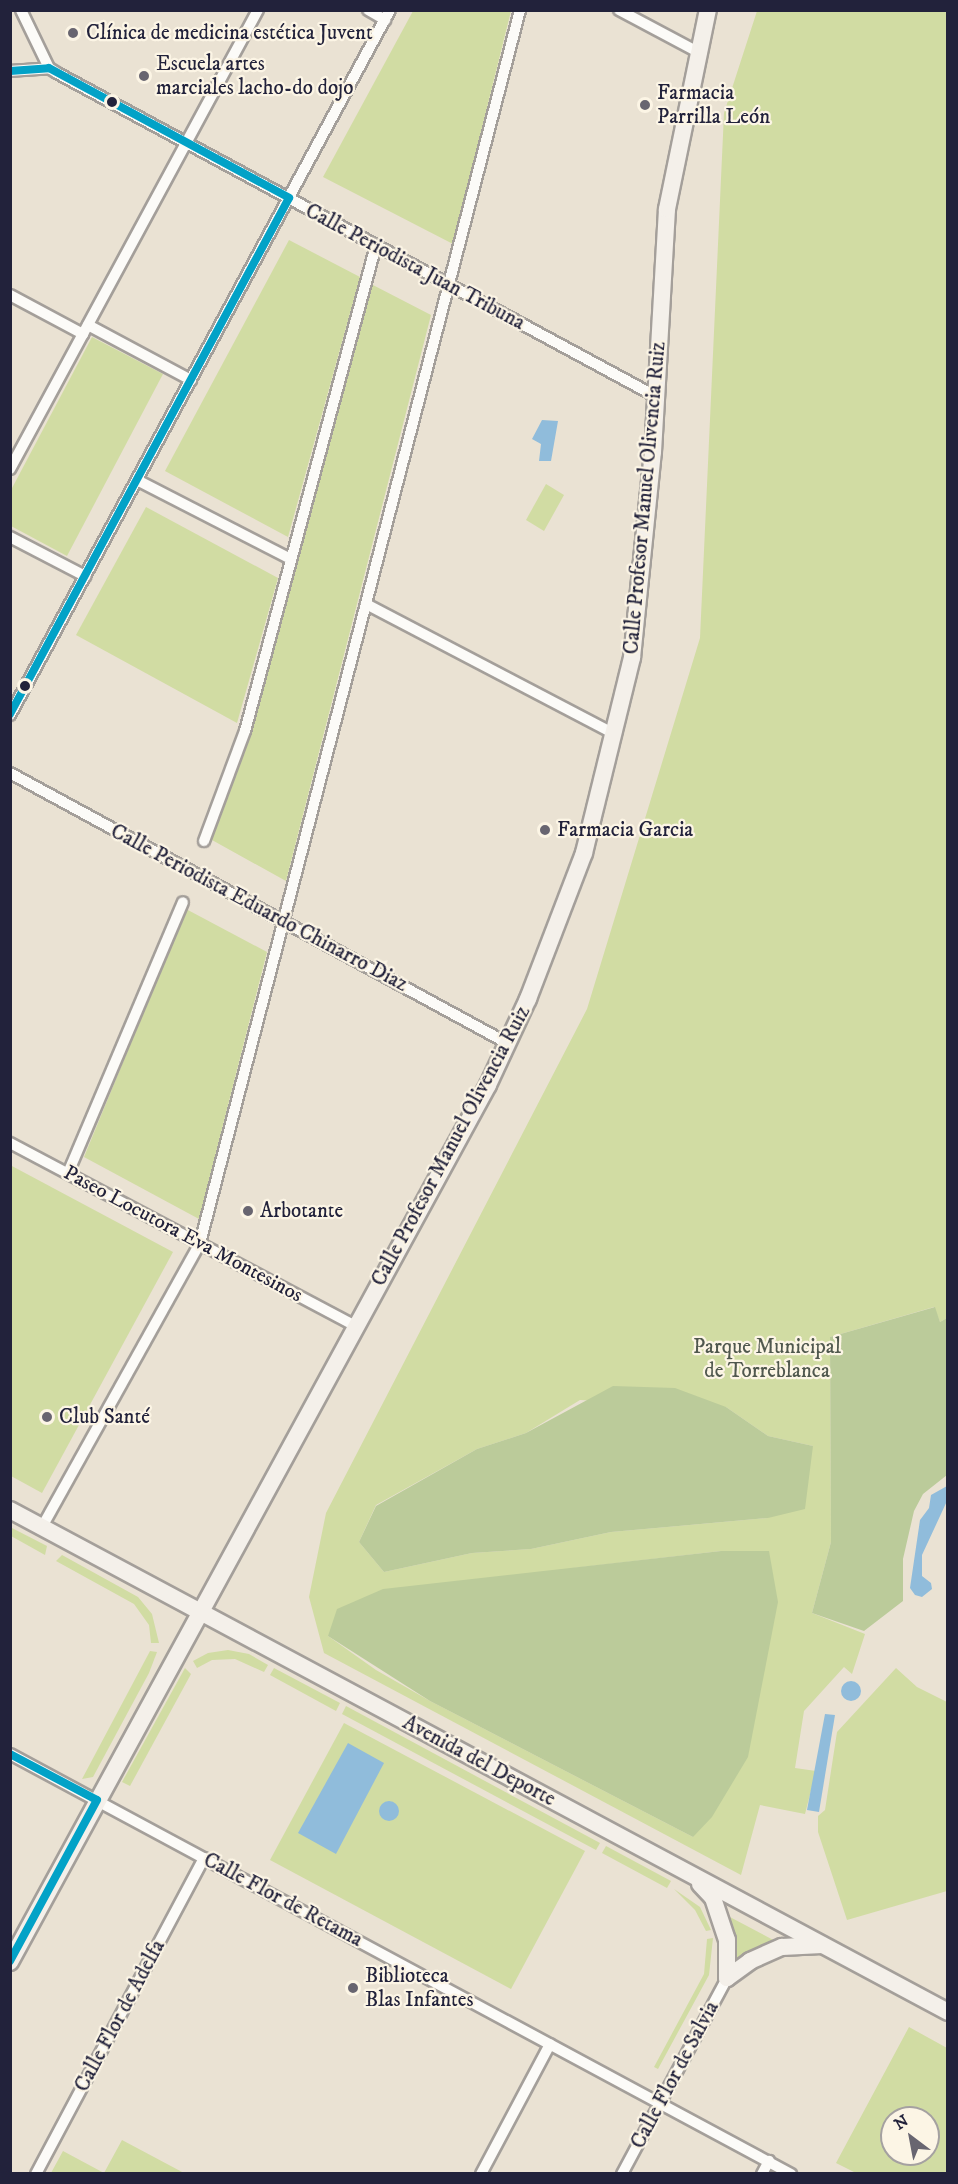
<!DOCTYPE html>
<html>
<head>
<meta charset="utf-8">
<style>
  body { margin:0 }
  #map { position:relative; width:958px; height:2184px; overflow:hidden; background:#eae2d3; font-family:"IM FELL DW Pica",serif }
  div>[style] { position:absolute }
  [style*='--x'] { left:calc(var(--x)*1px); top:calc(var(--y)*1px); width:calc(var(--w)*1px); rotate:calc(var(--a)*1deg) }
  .green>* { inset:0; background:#d1dca3 }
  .forest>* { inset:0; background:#bbcb9a }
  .water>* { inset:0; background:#90bcdb }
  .round { border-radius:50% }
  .roads { filter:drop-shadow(2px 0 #a49f9a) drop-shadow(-2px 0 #a49f9a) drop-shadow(0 2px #a49f9a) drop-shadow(0 -2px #a49f9a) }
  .street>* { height:10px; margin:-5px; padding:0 5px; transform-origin:5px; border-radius:5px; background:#fcfbf8 }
  .secondary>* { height:16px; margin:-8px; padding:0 8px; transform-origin:8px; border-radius:8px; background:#f4f0ea }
  .bus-1>* { height:8px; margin:-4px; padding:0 4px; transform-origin:4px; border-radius:4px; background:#02a2c7 }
  .dots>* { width:16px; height:16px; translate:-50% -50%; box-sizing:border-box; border:3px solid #fcf5e5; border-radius:50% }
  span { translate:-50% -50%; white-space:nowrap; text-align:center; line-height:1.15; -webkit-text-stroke:4.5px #fcf5e5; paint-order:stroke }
  .poi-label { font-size:21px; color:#22223b }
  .left { translate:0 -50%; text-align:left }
  .street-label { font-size:21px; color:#22223b }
  .park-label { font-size:21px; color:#50584e }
  .frame { position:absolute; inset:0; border:12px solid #22223b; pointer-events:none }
  .north { position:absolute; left:880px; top:2106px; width:60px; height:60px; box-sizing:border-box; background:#fcf5e5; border:2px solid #a5a1a1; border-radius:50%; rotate:328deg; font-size:16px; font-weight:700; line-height:24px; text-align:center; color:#22223b }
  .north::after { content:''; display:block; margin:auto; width:21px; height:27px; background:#686570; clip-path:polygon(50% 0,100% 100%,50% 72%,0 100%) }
</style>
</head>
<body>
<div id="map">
  <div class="green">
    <div style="clip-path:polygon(413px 11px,511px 11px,453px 244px,323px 177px)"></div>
    <div style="clip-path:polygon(evenodd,757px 11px,947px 11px,947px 1318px,940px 1322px,934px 1307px,830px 1337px,831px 1542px,812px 1613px,865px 1634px,852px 1674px,844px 1667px,804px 1711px,795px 1768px,816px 1771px,805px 1814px,760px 1805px,741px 1875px,324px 1653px,309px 1597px,326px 1513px,587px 1009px,700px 638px,724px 113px,757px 11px,580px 1400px,726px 1407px,768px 1436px,813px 1446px,768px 1518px,611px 1532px,531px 1549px,472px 1553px,384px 1572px,359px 1542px,376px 1505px,477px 1449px,526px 1433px,580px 1400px,757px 11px,721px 1551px,769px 1551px,693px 1837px,430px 1701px,376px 1670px,328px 1636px,574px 1568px,721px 1551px)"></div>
    <div style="clip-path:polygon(289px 240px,360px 277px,288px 537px,165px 471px)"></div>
    <div style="clip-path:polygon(371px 284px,431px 315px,286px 881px,212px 840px,263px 680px)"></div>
    <div style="clip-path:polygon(92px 337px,163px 374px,67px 556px,11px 526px,11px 490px)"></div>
    <div style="clip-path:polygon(546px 484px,564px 495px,544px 531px,526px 520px)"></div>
    <div style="clip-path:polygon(146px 507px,278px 578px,237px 723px,76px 635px)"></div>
    <div style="clip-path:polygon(186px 909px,267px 952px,199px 1219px,84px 1157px)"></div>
    <div style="clip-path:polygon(10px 1165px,173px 1252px,42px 1493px,11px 1476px)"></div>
    <div style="clip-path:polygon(10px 1527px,47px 1546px,45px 1555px,11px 1536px)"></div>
    <div style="clip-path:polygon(62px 1555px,138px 1597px,152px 1614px,159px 1643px,151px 1643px,149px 1625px,134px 1604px,56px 1561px)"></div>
    <div style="clip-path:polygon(228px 1650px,249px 1654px,268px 1665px,264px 1672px,235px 1659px,212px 1660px,197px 1668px,193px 1661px,208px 1653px)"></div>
    <div style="clip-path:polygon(150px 1651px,157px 1652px,149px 1673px,93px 1777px,82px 1779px)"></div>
    <div style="clip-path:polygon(185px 1668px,191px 1674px,130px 1786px,122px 1782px)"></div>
    <div style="clip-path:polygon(274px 1668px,340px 1703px,336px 1711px,270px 1675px)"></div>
    <div style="clip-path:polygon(896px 1668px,917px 1687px,947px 1702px,947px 1891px,847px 1920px,818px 1832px,818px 1816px,825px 1810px,837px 1732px)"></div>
    <div style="clip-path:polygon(346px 1706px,600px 1843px,596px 1850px,342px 1714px)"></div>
    <div style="clip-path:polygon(344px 1723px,585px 1851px,511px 1989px,270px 1860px)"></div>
    <div style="clip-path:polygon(606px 1846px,671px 1881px,667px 1888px,602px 1853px)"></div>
    <div style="clip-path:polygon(674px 1889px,700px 1907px,711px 1930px,706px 1931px,695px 1910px)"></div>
    <div style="clip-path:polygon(728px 1916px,777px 1942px,748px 1954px,733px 1965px)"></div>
    <div style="clip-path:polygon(713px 1938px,709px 1975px,658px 2069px,654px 2067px,704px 1974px,707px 1939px)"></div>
    <div style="clip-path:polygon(evenodd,909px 2027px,947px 2048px,947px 2173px,856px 2173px,836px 2163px,909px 2027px,892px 2118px,928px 2118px,928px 2154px,892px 2154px,892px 2118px)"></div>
    <div style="clip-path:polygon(122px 2140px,184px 2173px,51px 2173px,63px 2151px,104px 2173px)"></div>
  </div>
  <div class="forest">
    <div style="clip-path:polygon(935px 1307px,940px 1322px,947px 1318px,947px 1475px,923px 1494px,914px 1511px,903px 1559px,903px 1601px,864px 1631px,812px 1613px,831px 1542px,830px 1337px)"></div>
    <div style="clip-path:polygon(613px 1386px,675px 1388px,726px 1407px,768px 1436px,813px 1446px,805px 1509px,768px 1518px,611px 1532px,531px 1549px,472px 1553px,384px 1572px,359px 1542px,376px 1506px,477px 1449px,526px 1433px)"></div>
    <div style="clip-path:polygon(721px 1551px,769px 1551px,778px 1602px,748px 1757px,712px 1817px,693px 1837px,430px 1701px,328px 1636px,337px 1609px,383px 1589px)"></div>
  </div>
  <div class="water">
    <div style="clip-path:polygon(542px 420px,558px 421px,551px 461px,539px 461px,541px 444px,532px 439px)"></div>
    <div style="clip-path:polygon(947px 1486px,947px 1501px,922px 1555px,922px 1576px,931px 1583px,932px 1589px,922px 1597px,915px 1595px,910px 1588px,920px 1520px,929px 1508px,931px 1495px)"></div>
    <div class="round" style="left:841px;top:1681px;width:20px;height:20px"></div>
    <div style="clip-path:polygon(825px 1714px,835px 1715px,819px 1812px,807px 1810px)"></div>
    <div style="clip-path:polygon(348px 1743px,384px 1763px,336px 1854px,298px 1833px)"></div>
    <div class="round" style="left:379px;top:1801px;width:20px;height:20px"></div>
  </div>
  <div class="roads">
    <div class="street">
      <div style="--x:21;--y:10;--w:64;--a:64.2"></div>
      <div style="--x:49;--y:68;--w:9;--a:32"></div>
      <div style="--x:57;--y:73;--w:680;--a:28.37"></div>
      <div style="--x:368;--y:10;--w:20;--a:30"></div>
      <div style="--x:619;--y:10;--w:89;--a:28"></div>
      <div style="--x:10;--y:71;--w:39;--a:-4"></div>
      <div style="--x:10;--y:295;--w:83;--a:28.1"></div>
      <div style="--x:88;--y:325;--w:117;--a:28.1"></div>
      <div style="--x:10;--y:469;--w:522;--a:-61.62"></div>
      <div style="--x:137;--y:480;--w:173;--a:27.2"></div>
      <div style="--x:10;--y:537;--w:85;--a:27.5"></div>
      <div style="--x:366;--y:604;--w:279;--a:27.6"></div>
      <div style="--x:10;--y:715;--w:801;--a:-61.68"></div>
      <div style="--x:10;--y:773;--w:566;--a:28.51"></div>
      <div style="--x:204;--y:841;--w:117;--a:-69.6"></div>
      <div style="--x:245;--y:731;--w:503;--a:-74.91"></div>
      <div style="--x:10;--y:1143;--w:391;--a:27.9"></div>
      <div style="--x:68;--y:1173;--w:294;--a:-67"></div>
      <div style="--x:42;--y:1527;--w:325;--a:-60.9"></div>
      <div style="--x:200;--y:1243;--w:1274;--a:-75.45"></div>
      <div style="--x:10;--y:1754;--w:887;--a:28.27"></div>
      <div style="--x:36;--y:2174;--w:358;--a:-62"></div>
      <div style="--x:481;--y:2174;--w:147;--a:-62"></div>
      <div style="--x:622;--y:2174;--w:222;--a:-61.8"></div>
      <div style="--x:762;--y:2174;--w:15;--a:-62"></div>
    </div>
    <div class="secondary">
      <div style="--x:10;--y:1510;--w:1064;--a:28.15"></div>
      <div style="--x:700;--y:1884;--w:19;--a:47"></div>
      <div style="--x:713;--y:1898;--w:44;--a:71.6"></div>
      <div style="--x:727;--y:1940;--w:38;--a:90"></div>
      <div style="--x:10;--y:1962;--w:999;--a:-61.41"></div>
      <div style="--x:488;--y:1085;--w:95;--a:-65.1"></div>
      <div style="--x:528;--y:999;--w:156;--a:-69"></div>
      <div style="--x:584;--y:853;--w:201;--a:-76.2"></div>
      <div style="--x:632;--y:658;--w:207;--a:-84.2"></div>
      <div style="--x:653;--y:452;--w:243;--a:-86.7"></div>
      <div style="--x:667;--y:209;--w:203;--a:-78.4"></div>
      <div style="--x:727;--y:1978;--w:29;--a:-36"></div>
      <div style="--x:750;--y:1961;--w:35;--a:-24"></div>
      <div style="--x:782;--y:1947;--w:40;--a:-2.9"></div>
    </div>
  </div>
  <div class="bus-1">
    <div style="--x:10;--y:71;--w:39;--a:-4"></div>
    <div style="--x:49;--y:68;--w:273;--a:28.4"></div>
    <div style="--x:289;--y:198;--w:587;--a:118.4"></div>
    <div style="--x:10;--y:1754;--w:98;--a:27.9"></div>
    <div style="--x:97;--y:1800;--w:183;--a:118.4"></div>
  </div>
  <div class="dots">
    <div style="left:73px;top:33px;background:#686570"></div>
    <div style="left:144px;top:76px;background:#686570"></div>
    <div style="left:112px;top:102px;background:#22223b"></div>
    <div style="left:645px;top:105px;background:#686570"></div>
    <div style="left:25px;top:686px;background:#22223b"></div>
    <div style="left:545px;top:830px;background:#686570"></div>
    <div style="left:248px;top:1211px;background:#686570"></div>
    <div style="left:47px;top:1417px;background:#686570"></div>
    <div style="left:353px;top:1988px;background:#686570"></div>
  </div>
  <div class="poi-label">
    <span class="left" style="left:86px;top:33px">Clínica de medicina estética Juvent</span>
    <span class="left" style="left:156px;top:76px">Escuela artes<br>marciales lacho-do dojo</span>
    <span class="left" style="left:657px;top:105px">Farmacia<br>Parrilla León</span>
    <span class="left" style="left:557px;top:830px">Farmacia Garcia</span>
    <span class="left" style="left:260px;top:1211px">Arbotante</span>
    <span class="left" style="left:59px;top:1417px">Club Santé</span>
    <span class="left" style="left:365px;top:1988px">Biblioteca<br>Blas Infantes</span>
  </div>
  <div class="street-label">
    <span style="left:415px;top:267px;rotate:28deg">Calle Periodista Juan Tribuna</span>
    <span style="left:645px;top:498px;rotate:-85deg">Calle Profesor Manuel Olivencia Ruiz</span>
    <span style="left:259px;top:908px;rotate:28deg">Calle Periodista Eduardo Chinarro Diaz</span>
    <span style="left:451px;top:1146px;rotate:-62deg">Calle Profesor Manuel Olivencia Ruiz</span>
    <span style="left:183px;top:1234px;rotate:28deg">Paseo Locutora Eva Montesinos</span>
    <span style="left:479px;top:1761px;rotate:28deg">Avenida del Deporte</span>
    <span style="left:283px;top:1900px;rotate:28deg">Calle Flor de Retama</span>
    <span style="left:120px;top:2016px;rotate:-62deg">Calle Flor de Adelfa</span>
    <span style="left:675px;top:2075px;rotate:-62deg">Calle Flor de Salvia</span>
  </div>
  <div class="park-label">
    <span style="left:767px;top:1359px">Parque Municipal<br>de Torreblanca</span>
  </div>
  <div class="frame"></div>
  <div class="north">N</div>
</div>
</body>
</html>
